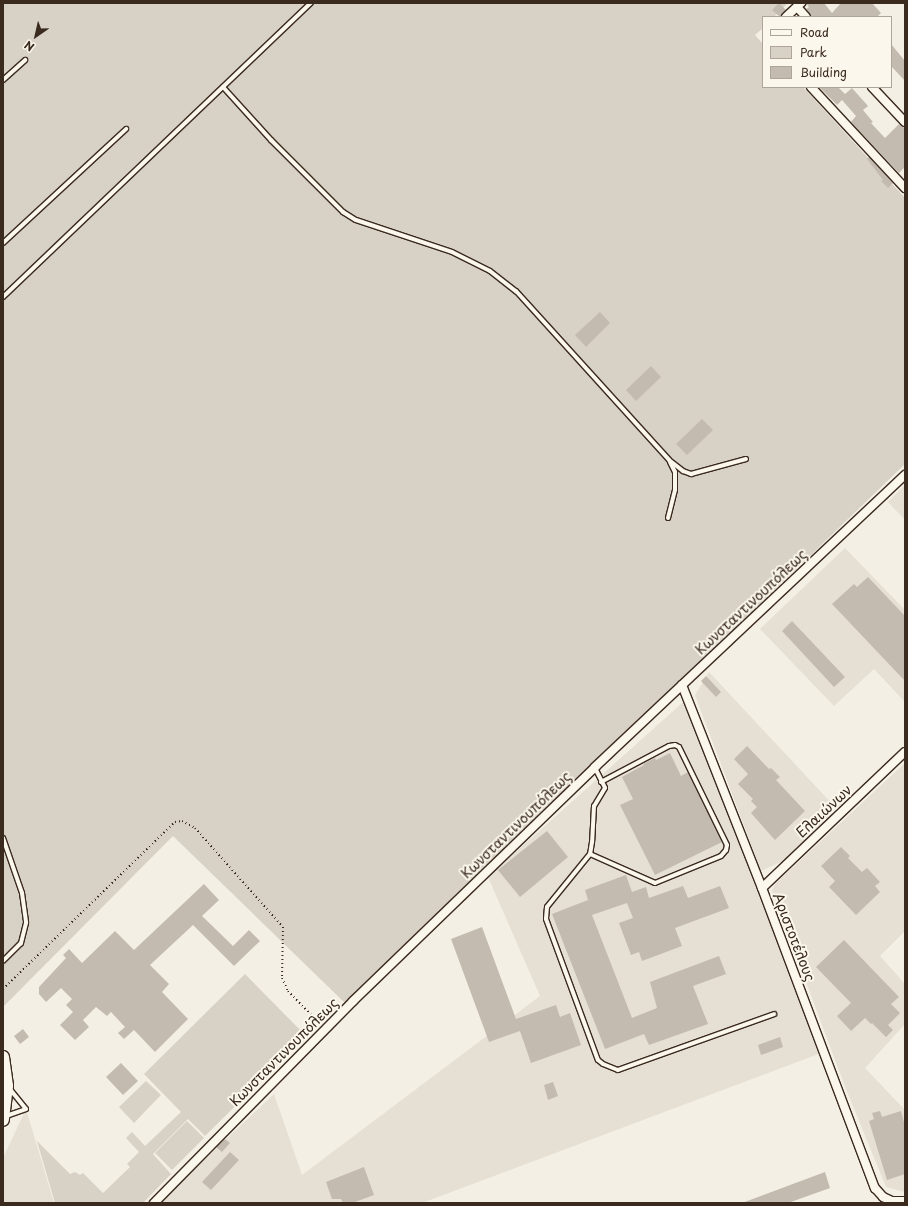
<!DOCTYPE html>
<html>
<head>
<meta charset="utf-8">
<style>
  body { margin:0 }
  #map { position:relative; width:908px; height:1206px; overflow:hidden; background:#f3efe4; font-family:"Playpen Sans",sans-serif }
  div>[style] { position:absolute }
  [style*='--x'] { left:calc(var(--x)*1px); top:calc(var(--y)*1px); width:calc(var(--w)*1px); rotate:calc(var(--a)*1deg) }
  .built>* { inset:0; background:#e5dfd4 }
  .green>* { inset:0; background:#d8d1c6 }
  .building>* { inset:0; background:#c3bbb0 }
  .path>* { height:2px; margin-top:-1px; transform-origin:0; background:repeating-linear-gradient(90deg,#3b2a1e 0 1px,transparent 0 4px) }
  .roads { filter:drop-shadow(1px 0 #3b2a1e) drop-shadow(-1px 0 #3b2a1e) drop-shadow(0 1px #3b2a1e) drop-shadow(0 -1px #3b2a1e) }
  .lane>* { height:4px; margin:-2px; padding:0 2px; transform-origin:2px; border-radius:2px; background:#fbf7ec }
  .street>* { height:8px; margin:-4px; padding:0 4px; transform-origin:4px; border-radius:4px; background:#fbf7ec }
  .secondary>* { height:12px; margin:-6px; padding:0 6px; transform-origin:6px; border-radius:6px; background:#fbf7ec }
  span { translate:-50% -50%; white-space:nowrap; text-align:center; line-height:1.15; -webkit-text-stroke:4px #fbf7ec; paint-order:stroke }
  .street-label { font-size:14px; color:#3b2a1e }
  .frame { position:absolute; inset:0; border:4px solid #3b2a1e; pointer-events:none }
  .legend { position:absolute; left:762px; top:16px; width:130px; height:72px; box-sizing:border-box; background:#fbf7ec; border:1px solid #aea59a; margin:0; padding:5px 7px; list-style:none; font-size:12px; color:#3b2a1e }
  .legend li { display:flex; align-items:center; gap:8px; height:20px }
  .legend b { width:20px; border:1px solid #aea59a }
  .north { position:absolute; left:16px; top:16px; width:40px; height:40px; -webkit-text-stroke:3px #fbf7ec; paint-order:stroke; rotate:214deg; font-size:11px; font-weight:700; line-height:16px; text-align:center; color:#3b2a1e }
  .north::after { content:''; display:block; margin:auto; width:14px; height:18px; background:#3b2a1e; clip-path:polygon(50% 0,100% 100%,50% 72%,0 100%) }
</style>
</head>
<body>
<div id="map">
  <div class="built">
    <div style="clip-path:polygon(905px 485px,905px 520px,888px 502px)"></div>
    <div style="clip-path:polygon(845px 548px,905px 610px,905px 702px,874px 669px,834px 706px,760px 629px)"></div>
    <div style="clip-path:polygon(709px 672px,835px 807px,831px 812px,834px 816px,787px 859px,761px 871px,695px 695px)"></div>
    <div style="clip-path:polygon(690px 696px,824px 1052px,422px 1203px,159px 1203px,274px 1094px,302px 1175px,540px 996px,488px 877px)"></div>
    <div style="clip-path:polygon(905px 763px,905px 931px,880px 956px,905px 984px,905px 1024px,865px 1068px,905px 1110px,905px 1192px,886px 1187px,846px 1089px,772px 891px,775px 884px)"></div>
    <div style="clip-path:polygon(26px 1109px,54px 1203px,3px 1203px,3px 1158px)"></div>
  </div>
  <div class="green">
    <div style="clip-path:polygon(3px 3px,788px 3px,774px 17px,763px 17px,763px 28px,755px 35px,763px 44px,763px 87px,803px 87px,905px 198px,905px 464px,346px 1004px,173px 836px,3px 1007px)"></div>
    <div style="clip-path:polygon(245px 974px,306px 1036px,205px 1136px,188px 1119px,153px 1154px,171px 1174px,143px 1203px,55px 1203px,37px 1141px,70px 1174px,75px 1172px,80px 1175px,83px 1173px,103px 1193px,130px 1167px,127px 1164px,139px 1152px,126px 1138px,132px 1132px,145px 1146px,181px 1112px,144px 1074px)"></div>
    <div style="clip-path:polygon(146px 1081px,161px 1095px,134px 1123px,119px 1107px)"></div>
    <div style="clip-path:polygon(187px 1121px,204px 1138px,172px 1170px,155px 1153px)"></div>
  </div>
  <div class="building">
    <div style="clip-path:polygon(779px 3px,786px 10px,780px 17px,772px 10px)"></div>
    <div style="clip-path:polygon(806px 3px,824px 3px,832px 13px,841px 3px,872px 3px,881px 13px,877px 17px,811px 17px,806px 9px,809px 7px)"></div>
    <div style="clip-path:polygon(891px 44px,905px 61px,905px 81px,891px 66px)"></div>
    <div style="clip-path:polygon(819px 87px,838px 87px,845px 94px,852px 88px,868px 106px,863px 110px,873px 122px,871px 123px,885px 138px,899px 124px,905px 129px,905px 167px,899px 173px,851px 122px,856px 116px,842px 100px,837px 105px)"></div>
    <div style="clip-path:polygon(869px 157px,893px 183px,888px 188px,881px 181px,883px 180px,867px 159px)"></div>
    <div style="clip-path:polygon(600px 312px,610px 323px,586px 347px,575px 335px)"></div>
    <div style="clip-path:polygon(651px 366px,661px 377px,636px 401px,626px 390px)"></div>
    <div style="clip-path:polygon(702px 419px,713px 430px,687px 455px,676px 444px)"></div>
    <div style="clip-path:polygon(868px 577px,905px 616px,905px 681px,832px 604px,854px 584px,857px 587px)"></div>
    <div style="clip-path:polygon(792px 621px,845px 677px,834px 687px,782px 631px)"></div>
    <div style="clip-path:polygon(706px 676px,721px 692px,716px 697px,701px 681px)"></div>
    <div style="clip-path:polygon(747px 746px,769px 769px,771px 768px,780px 777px,776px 780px,805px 811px,775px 840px,751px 813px,757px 807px,751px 801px,753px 799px,738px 784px,748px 774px,734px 759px)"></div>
    <div style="clip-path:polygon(670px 753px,681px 776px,688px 772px,722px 842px,655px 875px,620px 805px,633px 799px,622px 777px,644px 765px,643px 764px,655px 758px,656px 760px)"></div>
    <div style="clip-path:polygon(547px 831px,568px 857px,520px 897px,498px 870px)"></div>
    <div style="clip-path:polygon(841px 847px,850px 856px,848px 858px,862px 872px,867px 868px,880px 882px,875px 886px,880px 892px,856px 915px,829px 887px,835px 881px,821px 866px)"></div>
    <div style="clip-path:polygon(626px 875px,632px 892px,646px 887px,649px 898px,683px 886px,688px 898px,720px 886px,729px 908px,675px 928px,682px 946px,642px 961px,639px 952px,631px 955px,619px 923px,633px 918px,627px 903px,592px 915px,632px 1018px,657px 1008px,650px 982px,719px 956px,726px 974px,693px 986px,708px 1024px,649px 1045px,644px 1034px,605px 1049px,552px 914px,588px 900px,585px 890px)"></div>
    <div style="clip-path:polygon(204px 884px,219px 900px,202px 916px,233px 946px,249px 930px,260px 941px,234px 966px,193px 925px,150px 965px,169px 984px,162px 992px,188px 1019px,155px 1052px,134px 1030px,124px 1039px,118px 1033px,125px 1027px,111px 1012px,107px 1016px,96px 1007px,83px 1020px,89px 1027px,75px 1040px,60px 1025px,73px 1012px,66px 1005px,72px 999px,61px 988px,46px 1002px,39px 994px,39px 987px,66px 958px,63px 955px,69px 949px,82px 963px,115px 931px,134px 950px)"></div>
    <div style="clip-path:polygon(482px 927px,516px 1019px,556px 1005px,560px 1017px,570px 1013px,581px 1045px,531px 1063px,520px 1031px,489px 1042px,451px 939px)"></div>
    <div style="clip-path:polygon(844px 940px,899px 997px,891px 1004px,900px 1013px,888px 1025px,893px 1030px,886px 1037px,872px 1023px,871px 1024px,865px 1018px,851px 1031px,837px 1016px,851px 1003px,816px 967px)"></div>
    <div style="clip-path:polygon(23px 1029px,29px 1037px,20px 1044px,14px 1036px)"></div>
    <div style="clip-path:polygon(780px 1037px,783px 1047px,761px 1055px,758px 1045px)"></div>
    <div style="clip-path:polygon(121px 1063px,138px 1081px,123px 1095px,106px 1077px)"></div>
    <div style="clip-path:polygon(553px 1082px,558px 1096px,548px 1100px,544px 1085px)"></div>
    <div style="clip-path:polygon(880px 1111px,882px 1117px,901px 1111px,905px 1126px,905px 1174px,887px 1180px,869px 1121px,874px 1119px,872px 1113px)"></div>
    <div style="clip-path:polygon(225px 1139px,230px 1143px,222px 1152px,216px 1147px)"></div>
    <div style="clip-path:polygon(230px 1152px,239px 1160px,211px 1190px,202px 1182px)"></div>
    <div style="clip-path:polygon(364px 1167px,374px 1195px,352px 1203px,343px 1203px,341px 1199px,332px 1199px,326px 1182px)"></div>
    <div style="clip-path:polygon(825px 1172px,830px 1188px,788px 1203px,742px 1203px)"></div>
  </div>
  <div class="path">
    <div style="--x:3;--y:989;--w:240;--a:-44.2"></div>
    <div style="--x:175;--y:822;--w:7;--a:-8"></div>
    <div style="--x:182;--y:821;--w:15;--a:28"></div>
    <div style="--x:195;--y:828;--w:132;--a:48.4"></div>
    <div style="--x:283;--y:927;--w:51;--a:91.1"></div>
    <div style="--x:282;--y:978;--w:14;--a:65"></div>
    <div style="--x:288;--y:991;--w:45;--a:45.9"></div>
  </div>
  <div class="roads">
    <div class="lane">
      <div style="--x:3;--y:80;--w:30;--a:-42"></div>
      <div style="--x:223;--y:87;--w:72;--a:47.8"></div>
      <div style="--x:271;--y:140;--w:102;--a:45"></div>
      <div style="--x:343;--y:212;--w:15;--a:32"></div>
      <div style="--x:356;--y:220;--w:101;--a:18.4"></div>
      <div style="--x:452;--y:252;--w:42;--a:26.6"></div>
      <div style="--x:490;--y:271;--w:33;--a:38"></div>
      <div style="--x:516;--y:291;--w:228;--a:47.8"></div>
      <div style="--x:669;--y:460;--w:18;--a:38"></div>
      <div style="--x:683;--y:471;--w:9;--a:21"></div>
      <div style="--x:691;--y:474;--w:57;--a:-15.3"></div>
      <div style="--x:3;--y:243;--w:168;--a:-42.8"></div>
      <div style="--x:3;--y:297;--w:426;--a:-43.7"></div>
      <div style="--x:668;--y:518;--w:29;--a:-76"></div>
      <div style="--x:675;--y:490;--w:18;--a:-90"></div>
      <div style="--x:675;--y:472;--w:11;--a:-117"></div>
      <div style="--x:595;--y:768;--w:22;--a:63"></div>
      <div style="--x:605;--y:788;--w:21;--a:121"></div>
      <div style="--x:594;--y:806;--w:36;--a:93"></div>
      <div style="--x:592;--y:842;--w:12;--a:99"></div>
      <div style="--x:590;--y:854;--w:68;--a:129.1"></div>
      <div style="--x:547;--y:907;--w:12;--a:95"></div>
      <div style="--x:546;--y:919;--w:150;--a:69.8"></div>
      <div style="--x:598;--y:1060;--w:6;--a:39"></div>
      <div style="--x:603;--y:1064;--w:16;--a:22"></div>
      <div style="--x:618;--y:1070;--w:166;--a:-19.7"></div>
      <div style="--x:3;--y:838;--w:58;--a:70.9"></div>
      <div style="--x:22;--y:893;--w:30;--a:82"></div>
      <div style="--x:26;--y:923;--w:21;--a:104"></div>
      <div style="--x:21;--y:943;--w:25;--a:135"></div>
      <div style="--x:590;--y:854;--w:71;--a:24"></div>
      <div style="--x:655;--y:883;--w:71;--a:-22.2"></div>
      <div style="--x:721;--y:856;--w:8;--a:-50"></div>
      <div style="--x:726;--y:850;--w:5;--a:-79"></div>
      <div style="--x:727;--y:845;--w:109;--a:-116.1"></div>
      <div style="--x:679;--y:747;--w:4;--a:-153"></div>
      <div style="--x:675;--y:745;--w:6;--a:171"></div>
      <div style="--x:669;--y:746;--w:77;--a:152.1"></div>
      <div style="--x:6;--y:1116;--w:21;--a:-19"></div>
      <div style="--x:26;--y:1109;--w:27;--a:-129"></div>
    </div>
    <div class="street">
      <div style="--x:797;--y:7;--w:13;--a:48"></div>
      <div style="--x:786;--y:17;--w:21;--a:-43"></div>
      <div style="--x:811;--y:87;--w:138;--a:47.1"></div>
      <div style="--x:872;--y:87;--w:48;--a:46.7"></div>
      <div style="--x:682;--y:685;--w:218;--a:68.5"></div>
      <div style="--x:762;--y:888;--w:321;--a:69.4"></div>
      <div style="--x:875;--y:1188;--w:12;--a:48"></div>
      <div style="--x:883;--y:1197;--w:10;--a:24"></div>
      <div style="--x:892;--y:1201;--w:13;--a:0"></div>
      <div style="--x:762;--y:888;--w:197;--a:-43.6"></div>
      <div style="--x:154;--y:1203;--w:284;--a:-45.4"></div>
      <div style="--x:353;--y:1001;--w:337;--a:-44"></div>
      <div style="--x:595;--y:767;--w:426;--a:-43.3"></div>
    </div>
    <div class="secondary">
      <div style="--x:3;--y:1057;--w:29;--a:82"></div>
      <div style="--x:7;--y:1086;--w:34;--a:97"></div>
    </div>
  </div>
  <div class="street-label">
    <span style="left:751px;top:602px;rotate:-43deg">Κωνσταντινουπόλεως</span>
    <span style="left:824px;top:811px;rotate:-43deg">Ελαιώνων</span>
    <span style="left:516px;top:825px;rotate:-44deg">Κωνσταντινουπόλεως</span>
    <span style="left:794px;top:937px;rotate:69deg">Αριστοτέλους</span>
    <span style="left:284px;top:1052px;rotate:-45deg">Κωνσταντινουπόλεως</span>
  </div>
  <div class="frame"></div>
  <ul class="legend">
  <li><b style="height:5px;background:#fbf7ec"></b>Road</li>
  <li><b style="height:11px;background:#d8d1c6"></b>Park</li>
  <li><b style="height:11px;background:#c3bbb0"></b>Building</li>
  </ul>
  <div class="north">N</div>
</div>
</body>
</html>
